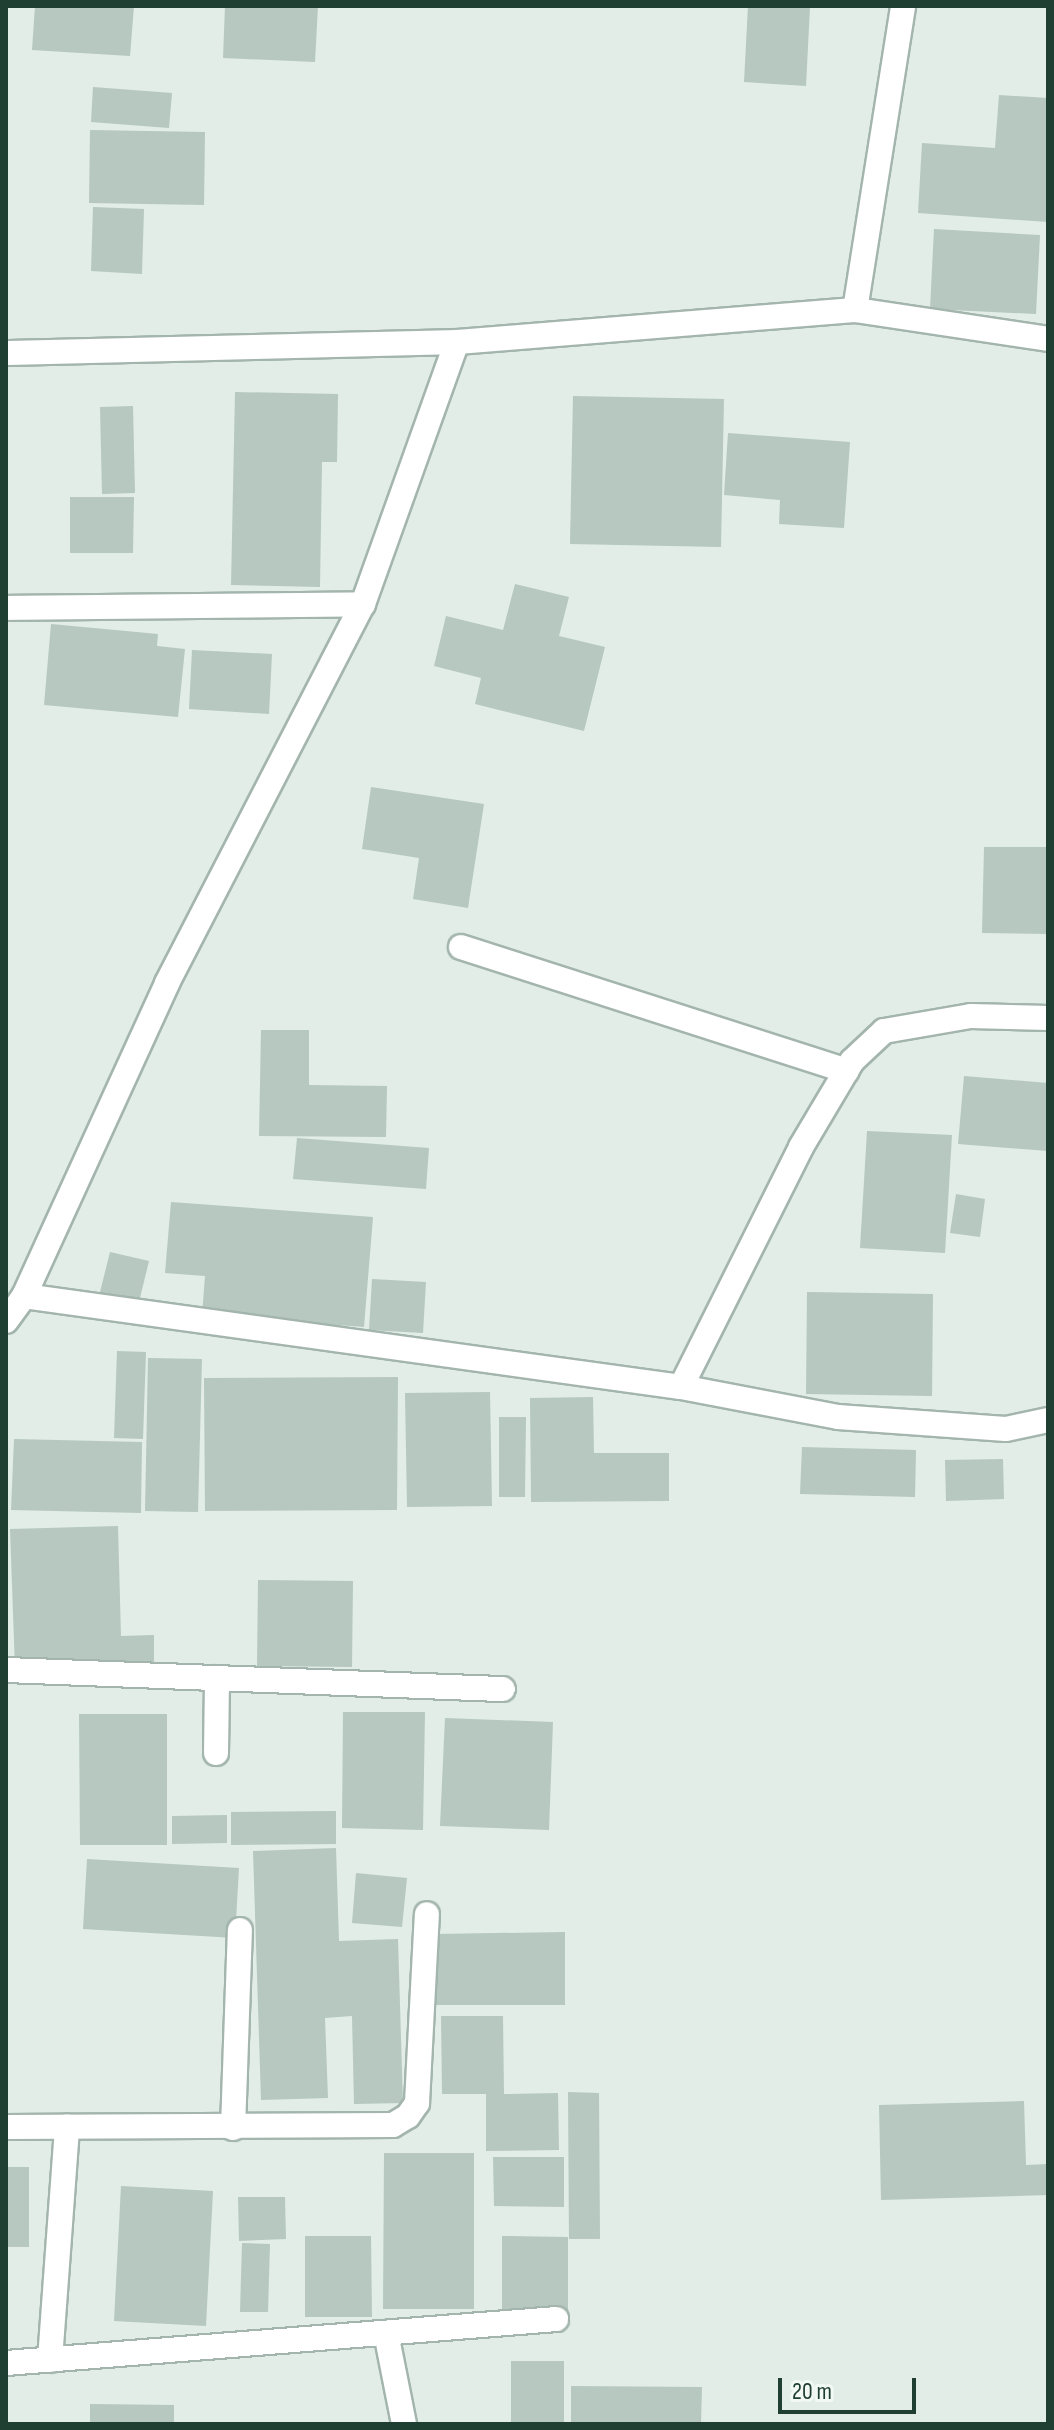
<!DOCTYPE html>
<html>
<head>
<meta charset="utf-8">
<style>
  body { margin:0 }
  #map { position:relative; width:1054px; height:2430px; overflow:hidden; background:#e1ede6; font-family:"Sofia Sans Condensed",sans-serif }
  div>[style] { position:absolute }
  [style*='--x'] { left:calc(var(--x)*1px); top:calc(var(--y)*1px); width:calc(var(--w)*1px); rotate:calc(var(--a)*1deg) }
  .building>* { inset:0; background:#b6c8bf }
  .roads { filter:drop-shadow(2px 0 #a3b5ad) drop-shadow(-2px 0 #a3b5ad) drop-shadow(0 2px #a3b5ad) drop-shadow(0 -2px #a3b5ad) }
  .minor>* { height:24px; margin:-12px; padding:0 12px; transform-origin:12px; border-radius:12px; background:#fff }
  span { translate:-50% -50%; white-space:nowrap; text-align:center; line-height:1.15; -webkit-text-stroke:6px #f2f9f5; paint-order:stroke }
  .frame { position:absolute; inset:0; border:8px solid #203f33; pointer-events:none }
  .scale { position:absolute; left:778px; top:2378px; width:138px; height:36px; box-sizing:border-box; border:4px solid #203f33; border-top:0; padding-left:10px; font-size:24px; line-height:28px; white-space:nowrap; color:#203f33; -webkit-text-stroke:6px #f2f9f5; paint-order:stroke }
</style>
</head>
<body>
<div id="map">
  <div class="building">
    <div style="clip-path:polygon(35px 6px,134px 6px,130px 56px,32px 50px)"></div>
    <div style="clip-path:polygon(225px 6px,318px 6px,315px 62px,223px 58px)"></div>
    <div style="clip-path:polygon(748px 6px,810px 7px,806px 86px,744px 82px)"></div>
    <div style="clip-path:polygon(93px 87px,172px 93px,169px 128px,91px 122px)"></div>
    <div style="clip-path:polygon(999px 95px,1048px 98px,1048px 222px,918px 213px,922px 143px,995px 148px)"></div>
    <div style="clip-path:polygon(90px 130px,205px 132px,204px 205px,89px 203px)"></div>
    <div style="clip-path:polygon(93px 207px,144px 209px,142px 274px,91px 271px)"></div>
    <div style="clip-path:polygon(934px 229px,1040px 235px,1036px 314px,930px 309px)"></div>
    <div style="clip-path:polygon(235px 392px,338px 394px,337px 462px,322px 462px,320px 587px,231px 585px)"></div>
    <div style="clip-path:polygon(573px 396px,724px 399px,721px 547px,570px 544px)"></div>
    <div style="clip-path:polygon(133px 406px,135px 493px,102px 494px,100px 407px)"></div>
    <div style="clip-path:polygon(728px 433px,850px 442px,844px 528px,779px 524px,780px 500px,724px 495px)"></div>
    <div style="clip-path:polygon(70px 497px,134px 497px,133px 553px,70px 553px)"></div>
    <div style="clip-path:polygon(515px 584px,569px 597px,559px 636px,605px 647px,584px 731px,475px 704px,481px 678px,434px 666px,446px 616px,503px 630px)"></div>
    <div style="clip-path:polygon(51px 624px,158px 634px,157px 646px,185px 649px,178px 717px,44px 705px)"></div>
    <div style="clip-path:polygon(192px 650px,272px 654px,269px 714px,189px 709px)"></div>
    <div style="clip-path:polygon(371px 787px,484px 804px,468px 908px,413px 899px,419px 858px,362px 849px)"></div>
    <div style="clip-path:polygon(984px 847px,1048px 847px,1048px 934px,982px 933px)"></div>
    <div style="clip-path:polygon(261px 1030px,309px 1030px,309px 1085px,387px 1086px,386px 1137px,259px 1136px)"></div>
    <div style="clip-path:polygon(964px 1076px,1048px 1083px,1048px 1151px,958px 1144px)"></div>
    <div style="clip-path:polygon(867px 1131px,952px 1135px,945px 1253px,860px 1248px)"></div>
    <div style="clip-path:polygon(297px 1138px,429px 1148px,426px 1189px,293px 1179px)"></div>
    <div style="clip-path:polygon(956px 1194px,985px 1199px,980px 1237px,950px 1233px)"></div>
    <div style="clip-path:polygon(171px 1202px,373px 1217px,364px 1327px,202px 1315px,205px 1276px,165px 1273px)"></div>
    <div style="clip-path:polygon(110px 1252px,149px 1261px,137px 1310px,98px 1300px)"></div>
    <div style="clip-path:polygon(372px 1279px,426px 1282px,423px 1333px,369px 1330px)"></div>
    <div style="clip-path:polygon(807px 1292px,933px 1294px,932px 1396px,806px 1394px)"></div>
    <div style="clip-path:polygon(117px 1351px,146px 1352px,143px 1439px,114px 1438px)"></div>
    <div style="clip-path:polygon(148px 1358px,202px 1359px,198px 1512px,145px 1511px)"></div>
    <div style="clip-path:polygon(398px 1377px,397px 1510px,205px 1511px,204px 1378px)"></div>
    <div style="clip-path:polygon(490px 1392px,492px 1506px,407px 1507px,405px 1393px)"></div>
    <div style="clip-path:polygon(593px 1397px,594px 1453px,669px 1453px,669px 1501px,531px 1502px,530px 1398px)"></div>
    <div style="clip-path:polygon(499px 1417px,526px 1417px,525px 1497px,499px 1497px)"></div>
    <div style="clip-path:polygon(14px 1439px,142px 1442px,141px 1513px,11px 1510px)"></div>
    <div style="clip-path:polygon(802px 1447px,916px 1450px,915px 1497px,800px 1494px)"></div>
    <div style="clip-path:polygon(1003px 1459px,1004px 1499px,946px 1501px,945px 1460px)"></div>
    <div style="clip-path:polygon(118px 1526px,121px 1636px,154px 1635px,154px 1665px,15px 1669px,10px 1529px)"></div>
    <div style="clip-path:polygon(258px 1580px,353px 1581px,352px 1667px,257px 1666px)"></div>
    <div style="clip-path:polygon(343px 1712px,425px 1712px,423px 1830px,342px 1828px)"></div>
    <div style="clip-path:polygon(79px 1714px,167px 1714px,167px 1845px,80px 1845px)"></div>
    <div style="clip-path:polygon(445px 1718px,553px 1722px,549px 1830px,440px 1826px)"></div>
    <div style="clip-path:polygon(336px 1811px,336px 1844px,231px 1845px,231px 1812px)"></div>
    <div style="clip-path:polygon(227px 1815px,227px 1843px,172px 1844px,172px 1816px)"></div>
    <div style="clip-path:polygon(336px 1848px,339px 1941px,398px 1939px,403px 2103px,354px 2104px,352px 2016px,325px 2018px,328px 2098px,261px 2100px,253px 1851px)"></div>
    <div style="clip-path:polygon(87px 1859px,239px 1868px,235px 1938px,83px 1929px)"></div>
    <div style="clip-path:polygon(356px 1873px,407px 1878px,402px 1927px,352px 1923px)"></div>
    <div style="clip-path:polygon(565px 1932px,565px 2005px,436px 2005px,435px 1934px)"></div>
    <div style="clip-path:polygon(441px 2016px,503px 2016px,504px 2094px,558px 2093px,559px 2150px,486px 2151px,486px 2094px,442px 2094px)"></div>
    <div style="clip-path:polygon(568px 2092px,599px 2093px,600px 2239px,569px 2239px)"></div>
    <div style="clip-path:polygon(1024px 2101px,1026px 2165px,1048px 2164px,1048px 2195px,881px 2200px,879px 2105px)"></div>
    <div style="clip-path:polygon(384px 2153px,474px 2153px,474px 2309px,383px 2309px)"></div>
    <div style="clip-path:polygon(493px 2157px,564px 2157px,564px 2207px,494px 2206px)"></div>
    <div style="clip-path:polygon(6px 2167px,29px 2167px,29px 2247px,6px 2247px)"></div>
    <div style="clip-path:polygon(121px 2186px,213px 2191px,206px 2326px,114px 2321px)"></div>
    <div style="clip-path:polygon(238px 2197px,285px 2197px,286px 2239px,239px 2241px)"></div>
    <div style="clip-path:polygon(305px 2236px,371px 2236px,372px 2317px,305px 2317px)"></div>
    <div style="clip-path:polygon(502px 2236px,568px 2237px,568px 2311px,502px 2311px)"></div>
    <div style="clip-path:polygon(242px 2243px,270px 2244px,268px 2312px,240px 2312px)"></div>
    <div style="clip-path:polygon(511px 2361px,564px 2361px,564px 2424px,511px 2424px)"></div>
    <div style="clip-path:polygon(571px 2386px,702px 2387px,701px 2424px,571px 2424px)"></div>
    <div style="clip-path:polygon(90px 2404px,174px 2405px,174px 2424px,90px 2424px)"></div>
  </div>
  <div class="roads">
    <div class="minor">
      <div style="--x:855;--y:310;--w:195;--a:8.5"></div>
      <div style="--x:6;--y:353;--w:451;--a:-1.4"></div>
      <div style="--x:6;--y:608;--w:357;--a:-0.6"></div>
      <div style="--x:461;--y:947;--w:405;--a:17.8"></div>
      <div style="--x:24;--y:1296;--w:663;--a:7.89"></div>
      <div style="--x:681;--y:1387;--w:268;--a:-63.4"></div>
      <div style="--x:801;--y:1147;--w:100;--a:-59.3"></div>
      <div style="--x:852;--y:1061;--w:44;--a:-43.2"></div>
      <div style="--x:884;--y:1031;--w:88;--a:-9.8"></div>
      <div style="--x:971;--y:1016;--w:77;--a:1.5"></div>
      <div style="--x:6;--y:1321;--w:31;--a:-54"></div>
      <div style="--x:24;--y:1296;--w:344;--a:-65.4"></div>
      <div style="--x:167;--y:983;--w:427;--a:-62.7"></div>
      <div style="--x:363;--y:604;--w:278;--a:-70.3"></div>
      <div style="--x:457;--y:342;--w:399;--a:-4.6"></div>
      <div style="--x:855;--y:310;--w:308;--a:-81"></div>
      <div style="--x:681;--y:1387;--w:160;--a:10.8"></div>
      <div style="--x:838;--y:1417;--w:168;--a:4.1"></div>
      <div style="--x:1006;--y:1429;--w:43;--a:-12.1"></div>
      <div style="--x:6;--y:1670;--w:497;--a:2.2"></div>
      <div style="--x:216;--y:1753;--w:75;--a:-89.2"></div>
      <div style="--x:6;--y:2127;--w:387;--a:-0.3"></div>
      <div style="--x:393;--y:2125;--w:17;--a:-31"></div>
      <div style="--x:408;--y:2116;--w:16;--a:-55"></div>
      <div style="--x:417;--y:2103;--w:189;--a:-87"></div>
      <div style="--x:233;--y:2128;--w:198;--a:-88"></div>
      <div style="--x:386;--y:2333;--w:93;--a:78.8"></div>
      <div style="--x:50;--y:2360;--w:234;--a:-85.8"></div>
      <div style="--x:6;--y:2363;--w:552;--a:-4.57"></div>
    </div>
  </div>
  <div class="frame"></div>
  <div class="scale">20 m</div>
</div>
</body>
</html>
